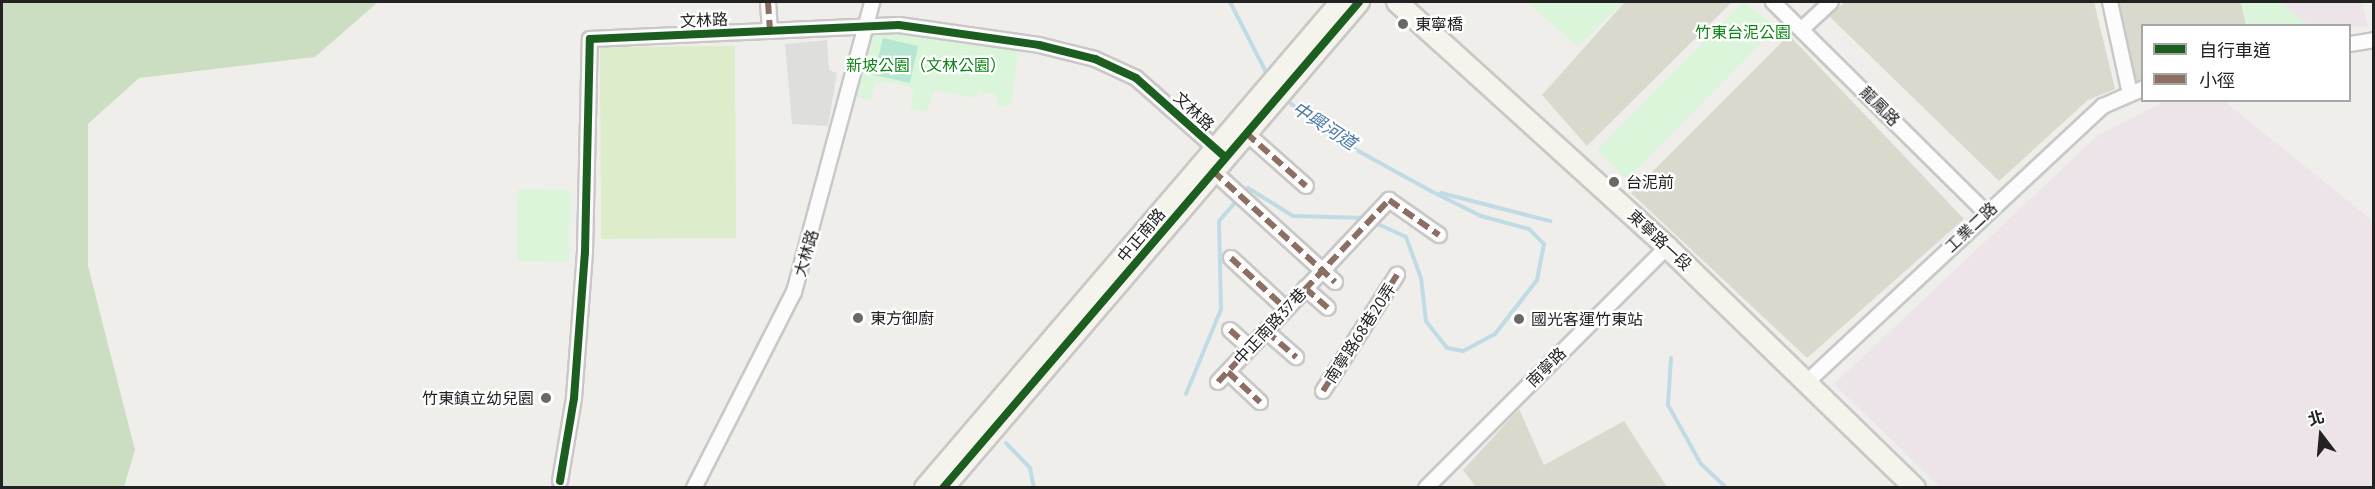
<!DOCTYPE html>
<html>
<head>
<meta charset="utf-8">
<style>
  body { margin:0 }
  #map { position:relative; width:2375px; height:489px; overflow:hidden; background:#f0eeeb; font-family:"PT Sans","Noto Sans TC",sans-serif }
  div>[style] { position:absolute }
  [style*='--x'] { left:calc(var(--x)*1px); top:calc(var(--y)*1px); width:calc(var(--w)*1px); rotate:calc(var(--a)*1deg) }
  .industrial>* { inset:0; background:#ede4e9 }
  .religious>* { inset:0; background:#dededc }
  .construction>* { inset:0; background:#d9d9cd }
  .grass>* { inset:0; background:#ddeccb }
  .forest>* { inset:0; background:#cbdec1 }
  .park>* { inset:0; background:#daf5da }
  .pitch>* { inset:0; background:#b7e6d2 }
  .stream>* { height:4px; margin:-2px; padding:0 2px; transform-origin:2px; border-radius:2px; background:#bfdbe3 }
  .roads { filter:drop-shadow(2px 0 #c9c8c7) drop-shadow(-2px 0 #c9c8c7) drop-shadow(0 2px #c9c8c7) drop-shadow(0 -2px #c9c8c7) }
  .street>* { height:14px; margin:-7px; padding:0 7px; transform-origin:7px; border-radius:7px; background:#fdfcfc }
  .secondary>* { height:20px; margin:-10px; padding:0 10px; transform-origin:10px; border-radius:10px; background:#f4f4ed }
  .quiet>* { height:6px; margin-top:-3px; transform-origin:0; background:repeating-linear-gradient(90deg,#8d6e63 0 12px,transparent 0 18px) }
  .cycleway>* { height:8px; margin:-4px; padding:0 4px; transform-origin:4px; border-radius:4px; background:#1b5e20 }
  .dots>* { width:16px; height:16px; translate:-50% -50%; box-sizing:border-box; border:3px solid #fff; border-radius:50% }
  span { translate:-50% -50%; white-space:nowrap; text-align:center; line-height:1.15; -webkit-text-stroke:4.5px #fff; paint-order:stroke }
  .street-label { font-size:16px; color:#222 }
  .poi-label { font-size:16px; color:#222 }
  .left { translate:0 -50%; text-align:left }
  .right { translate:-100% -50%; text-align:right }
  .park-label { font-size:16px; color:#0c8416 }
  .water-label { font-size:18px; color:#4a7aab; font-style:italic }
  .frame { position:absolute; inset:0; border:3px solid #222; pointer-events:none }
  .legend { position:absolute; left:2141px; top:24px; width:210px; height:78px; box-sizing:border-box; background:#fff; border:2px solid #a7a7a7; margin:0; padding:8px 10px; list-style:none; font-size:18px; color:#222 }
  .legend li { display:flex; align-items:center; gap:12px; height:30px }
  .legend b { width:30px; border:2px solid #a7a7a7 }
  .north { position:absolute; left:2291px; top:405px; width:60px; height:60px; -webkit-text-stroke:4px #fff; paint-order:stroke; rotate:344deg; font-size:16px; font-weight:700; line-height:24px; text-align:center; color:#222 }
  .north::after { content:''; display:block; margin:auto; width:21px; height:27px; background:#222; clip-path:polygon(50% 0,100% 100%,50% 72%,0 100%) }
</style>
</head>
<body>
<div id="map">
  <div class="industrial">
    <div style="clip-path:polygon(2281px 2px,2362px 2px,2368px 27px,2306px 25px)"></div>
    <div style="clip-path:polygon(2167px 100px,2224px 101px,2373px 221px,2373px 487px,1940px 487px,1834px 384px,2098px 135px)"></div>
  </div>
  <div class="religious">
    <div style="clip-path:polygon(827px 40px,829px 70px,837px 73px,828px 126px,792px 124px,785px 44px)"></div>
  </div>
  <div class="construction">
    <div style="clip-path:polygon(1625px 2px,1732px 2px,1587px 146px,1542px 95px)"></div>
    <div style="clip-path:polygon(1845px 2px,2094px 2px,2115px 89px,2088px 100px,1999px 181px,1829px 16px)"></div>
    <div style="clip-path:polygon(2115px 2px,2241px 2px,2246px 25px,2142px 26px,2142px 80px,2135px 84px)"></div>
    <div style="clip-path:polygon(1789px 35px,1964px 219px,1807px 358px,1631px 193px)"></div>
    <div style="clip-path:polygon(1519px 409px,1544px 465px,1624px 421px,1667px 487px,1476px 487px,1463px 470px)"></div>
  </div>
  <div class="grass">
    <div style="clip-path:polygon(735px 46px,736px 238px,601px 239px,600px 47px)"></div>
  </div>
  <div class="forest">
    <div style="clip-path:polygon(2px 2px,378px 2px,315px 57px,139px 78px,88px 124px,88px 266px,135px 450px,124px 487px,2px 487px)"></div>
  </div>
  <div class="park">
    <div style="clip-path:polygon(1527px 2px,1623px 2px,1578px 47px)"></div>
    <div style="clip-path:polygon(1743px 2px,1777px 27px,1627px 179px,1597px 150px)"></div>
    <div style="clip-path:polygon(2241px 2px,2281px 2px,2306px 25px,2246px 25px)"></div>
    <div style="clip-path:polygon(870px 31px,1019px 49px,1011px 105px,998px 107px,997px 94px,978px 92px,976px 98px,934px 90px,927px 111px,910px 110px,914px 89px,897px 83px,876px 82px,871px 101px,856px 96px)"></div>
    <div style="clip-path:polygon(518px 189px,570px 190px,569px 262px,517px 261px)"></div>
  </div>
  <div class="pitch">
    <div style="clip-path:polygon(883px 38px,918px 46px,910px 83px,874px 75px)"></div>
  </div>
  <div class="stream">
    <div style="--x:1230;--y:2;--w:85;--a:62.8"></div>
    <div style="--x:1284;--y:98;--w:60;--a:39"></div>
    <div style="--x:1331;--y:136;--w:114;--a:28.8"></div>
    <div style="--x:1431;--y:191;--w:56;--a:26.6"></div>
    <div style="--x:1481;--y:216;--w:50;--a:15.2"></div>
    <div style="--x:1529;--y:229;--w:21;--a:45"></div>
    <div style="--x:1544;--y:244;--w:37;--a:101"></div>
    <div style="--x:1537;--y:280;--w:68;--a:127.9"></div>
    <div style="--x:1495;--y:334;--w:36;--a:152"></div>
    <div style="--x:1463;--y:351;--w:16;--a:-169"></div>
    <div style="--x:1447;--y:348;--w:34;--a:-128"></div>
    <div style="--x:1426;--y:321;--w:43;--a:-96.6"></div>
    <div style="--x:1421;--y:278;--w:44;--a:-110.1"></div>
    <div style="--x:1406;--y:237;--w:38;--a:-155"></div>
    <div style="--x:1441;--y:193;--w:113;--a:14.4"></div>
    <div style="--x:1243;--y:194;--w:8;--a:-50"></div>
    <div style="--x:1248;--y:188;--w:53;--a:31.9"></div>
    <div style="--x:1293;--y:216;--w:72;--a:1.6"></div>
    <div style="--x:1671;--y:358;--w:47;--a:93.7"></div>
    <div style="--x:1668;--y:405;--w:68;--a:60.8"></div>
    <div style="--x:1701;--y:464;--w:35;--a:43"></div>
    <div style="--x:1186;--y:394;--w:92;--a:-67.6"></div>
    <div style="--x:1221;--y:309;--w:88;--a:-91.3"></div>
    <div style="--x:1219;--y:221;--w:29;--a:-49"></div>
    <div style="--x:1006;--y:443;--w:35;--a:46"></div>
    <div style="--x:1030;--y:468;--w:20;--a:79"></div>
  </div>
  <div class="roads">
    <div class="street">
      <div style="--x:768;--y:2;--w:29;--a:86"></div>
      <div style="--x:1773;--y:2;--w:300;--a:44.7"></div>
      <div style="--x:2110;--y:2;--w:94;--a:77.7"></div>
      <div style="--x:1803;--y:28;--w:38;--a:-43"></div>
      <div style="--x:2350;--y:44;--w:24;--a:-9"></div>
      <div style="--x:1246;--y:133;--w:80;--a:41.5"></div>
      <div style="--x:1213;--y:171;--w:165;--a:42.3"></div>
      <div style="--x:1231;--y:258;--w:75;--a:42.8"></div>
      <div style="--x:1305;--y:288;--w:30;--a:41"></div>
      <div style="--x:1230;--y:330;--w:27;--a:42"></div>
      <div style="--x:1266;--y:331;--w:40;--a:41"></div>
      <div style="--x:1228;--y:372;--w:44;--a:43.2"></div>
      <div style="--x:1809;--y:380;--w:402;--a:-43"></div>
      <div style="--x:2103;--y:106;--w:43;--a:-23.6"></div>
      <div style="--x:1218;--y:382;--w:250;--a:-46.8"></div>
      <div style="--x:1389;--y:200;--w:61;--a:35"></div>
      <div style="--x:1323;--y:391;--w:138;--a:-57.5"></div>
      <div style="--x:560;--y:481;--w:84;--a:-80.4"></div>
      <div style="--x:574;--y:398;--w:146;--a:-85.7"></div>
      <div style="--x:585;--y:252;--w:213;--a:-88.7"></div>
      <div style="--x:590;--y:39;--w:309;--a:-2.6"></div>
      <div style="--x:899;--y:25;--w:141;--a:8.1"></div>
      <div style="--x:1039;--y:45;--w:58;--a:14"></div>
      <div style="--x:1095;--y:59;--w:45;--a:24.9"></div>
      <div style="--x:1136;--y:78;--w:113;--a:41.4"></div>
      <div style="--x:694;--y:488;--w:220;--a:-63"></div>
      <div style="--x:794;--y:292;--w:300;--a:-74.9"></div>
      <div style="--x:1426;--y:488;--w:341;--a:-45"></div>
    </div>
    <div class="secondary">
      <div style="--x:1397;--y:2;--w:365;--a:42.2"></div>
      <div style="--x:1667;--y:247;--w:346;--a:44.2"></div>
      <div style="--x:925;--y:488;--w:640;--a:-49.44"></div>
      <div style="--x:943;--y:488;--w:640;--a:-49.44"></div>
    </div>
  </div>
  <div class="quiet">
    <div style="--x:768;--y:2;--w:29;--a:86"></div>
    <div style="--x:1246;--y:133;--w:80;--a:41.5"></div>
    <div style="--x:1213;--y:171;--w:165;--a:42.3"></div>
    <div style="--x:1231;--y:258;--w:75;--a:42.8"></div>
    <div style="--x:1305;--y:288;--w:30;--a:41"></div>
    <div style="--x:1230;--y:330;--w:27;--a:42"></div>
    <div style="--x:1266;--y:331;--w:40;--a:41"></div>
    <div style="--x:1228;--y:372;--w:44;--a:43.2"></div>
    <div style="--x:1218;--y:382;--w:250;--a:-46.8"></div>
    <div style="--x:1389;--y:200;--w:61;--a:35"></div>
    <div style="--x:1323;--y:391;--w:138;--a:-57.5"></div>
  </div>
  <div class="cycleway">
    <div style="--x:560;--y:481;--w:84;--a:-80.4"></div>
    <div style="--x:574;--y:398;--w:146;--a:-85.7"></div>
    <div style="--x:585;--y:252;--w:213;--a:-88.7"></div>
    <div style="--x:590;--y:39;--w:309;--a:-2.6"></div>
    <div style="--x:899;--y:25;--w:141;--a:8.1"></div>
    <div style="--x:1039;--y:45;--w:58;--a:14"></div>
    <div style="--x:1095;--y:59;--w:45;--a:24.9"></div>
    <div style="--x:1136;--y:78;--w:119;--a:41.6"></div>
    <div style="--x:943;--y:488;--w:640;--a:-49.44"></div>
  </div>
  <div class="dots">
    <div style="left:1403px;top:24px;background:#6a6968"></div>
    <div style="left:1614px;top:182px;background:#6a6968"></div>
    <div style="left:858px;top:318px;background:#6a6968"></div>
    <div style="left:1519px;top:319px;background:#6a6968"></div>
    <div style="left:546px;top:398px;background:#6a6968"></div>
  </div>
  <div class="street-label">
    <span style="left:704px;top:20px;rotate:-3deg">文林路</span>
    <span style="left:1880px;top:106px;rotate:45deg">龍鳳路</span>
    <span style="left:1194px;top:111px;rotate:43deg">文林路</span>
    <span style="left:1971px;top:227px;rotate:-43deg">工業二路</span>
    <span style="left:1141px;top:235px;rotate:-50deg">中正南路</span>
    <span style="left:1660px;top:240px;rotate:43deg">東寧路一段</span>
    <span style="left:806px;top:253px;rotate:-73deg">大林路</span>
    <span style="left:1270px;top:326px;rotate:-47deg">中正南路37巷</span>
    <span style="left:1360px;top:333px;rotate:-57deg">南寧路68巷20弄</span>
    <span style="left:1546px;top:367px;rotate:-45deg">南寧路</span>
  </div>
  <div class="poi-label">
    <span class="left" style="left:1415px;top:24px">東寧橋</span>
    <span class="left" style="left:1626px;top:182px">台泥前</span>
    <span class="left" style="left:870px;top:318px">東方御廚</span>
    <span class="left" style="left:1531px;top:319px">國光客運竹東站</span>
    <span class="right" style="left:534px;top:398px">竹東鎮立幼兒園</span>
  </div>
  <div class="park-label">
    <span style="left:1743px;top:32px">竹東台泥公園</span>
    <span style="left:926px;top:65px">新坡公園（文林公園）</span>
  </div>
  <div class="water-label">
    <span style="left:1324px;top:126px;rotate:33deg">中興河道</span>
  </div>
  <div class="frame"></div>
  <ul class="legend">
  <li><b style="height:8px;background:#1b5e20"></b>自行車道</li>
  <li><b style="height:8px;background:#8d6e63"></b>小徑</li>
  </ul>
  <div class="north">北</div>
</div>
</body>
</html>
